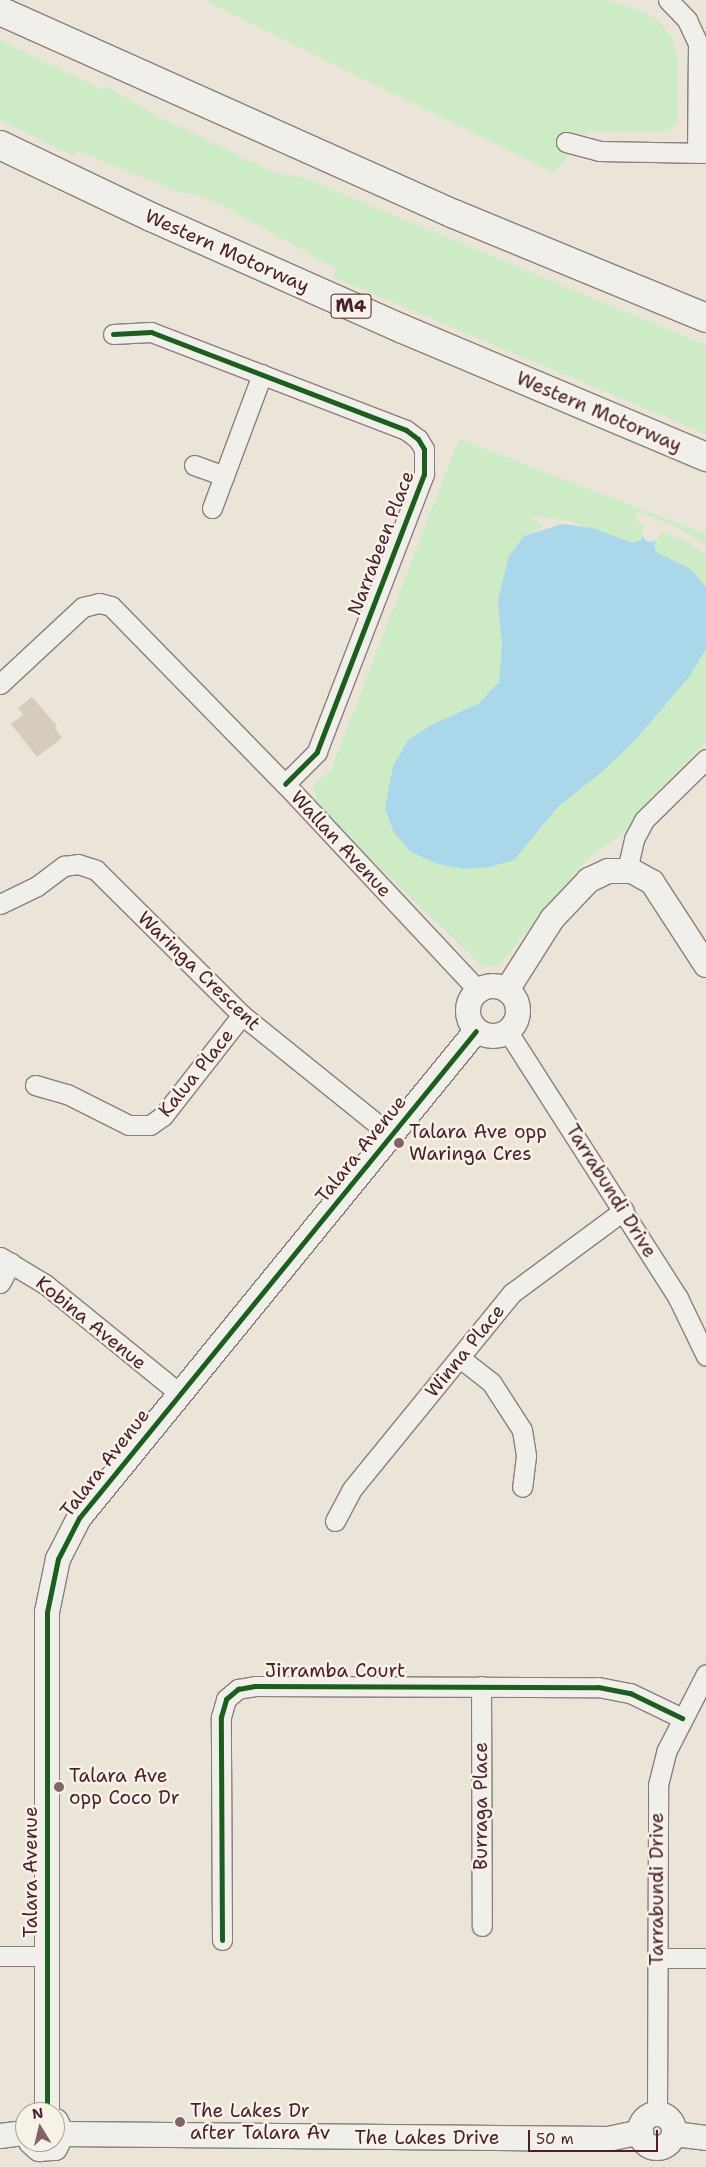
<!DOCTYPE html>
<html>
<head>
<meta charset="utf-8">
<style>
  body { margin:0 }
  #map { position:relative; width:706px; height:2167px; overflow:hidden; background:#eae4d9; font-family:"Shantell Sans",sans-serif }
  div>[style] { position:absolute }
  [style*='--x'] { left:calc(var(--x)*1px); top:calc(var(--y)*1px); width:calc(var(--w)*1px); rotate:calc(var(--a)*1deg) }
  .green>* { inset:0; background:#cdebc5 }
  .water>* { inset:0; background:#abd7ea }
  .pier>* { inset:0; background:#eae4d9 }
  .round { border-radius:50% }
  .building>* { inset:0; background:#d5ccbe }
  .roads { filter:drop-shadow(1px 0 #8a7f7d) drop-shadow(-1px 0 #8a7f7d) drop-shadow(0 1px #8a7f7d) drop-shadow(0 -1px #8a7f7d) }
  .minor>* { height:19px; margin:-9.5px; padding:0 9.5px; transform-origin:9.5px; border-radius:9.5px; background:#f1efea }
  .tertiary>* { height:24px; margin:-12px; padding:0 12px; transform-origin:12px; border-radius:12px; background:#f1efea }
  .tertiary>.ring { margin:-12px; padding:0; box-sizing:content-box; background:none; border:24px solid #f1efea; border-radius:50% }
  .motorway>* { height:28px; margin:-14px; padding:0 14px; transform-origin:14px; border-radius:14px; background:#f1efea }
  .cycleway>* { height:5px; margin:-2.5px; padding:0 2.5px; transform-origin:2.5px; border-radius:2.5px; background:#1b5e20 }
  .dots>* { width:14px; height:14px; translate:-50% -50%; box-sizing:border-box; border:2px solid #f7f3e8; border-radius:50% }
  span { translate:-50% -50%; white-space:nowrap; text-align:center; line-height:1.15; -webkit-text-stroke:5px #f7f3e8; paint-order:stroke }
  .shield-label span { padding:1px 4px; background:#f7f3e8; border:1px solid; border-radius:4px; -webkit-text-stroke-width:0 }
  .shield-label { font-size:18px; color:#4a1f2b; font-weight:700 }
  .street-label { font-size:19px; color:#4a1f2b }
  .poi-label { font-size:19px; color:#4a1f2b }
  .left { translate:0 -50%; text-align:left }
  .north { position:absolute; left:15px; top:2102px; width:50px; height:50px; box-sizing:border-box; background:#f7f3e8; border:1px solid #b29e9c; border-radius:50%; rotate:351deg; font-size:14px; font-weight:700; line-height:20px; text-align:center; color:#4a1f2b }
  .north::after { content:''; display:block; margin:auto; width:18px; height:22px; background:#826468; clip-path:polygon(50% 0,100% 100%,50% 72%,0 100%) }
  .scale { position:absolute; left:528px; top:2130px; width:130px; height:22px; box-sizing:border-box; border:2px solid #4a1f2b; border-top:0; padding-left:6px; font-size:15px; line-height:18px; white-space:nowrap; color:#4a1f2b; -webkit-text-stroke:4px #f7f3e8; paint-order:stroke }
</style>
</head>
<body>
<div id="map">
  <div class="green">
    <div style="clip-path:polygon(204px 0,606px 0,645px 12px,660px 22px,672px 38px,678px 60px,678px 121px,668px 131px,588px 131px,554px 173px)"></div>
    <div style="clip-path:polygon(0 40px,103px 90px,106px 86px,159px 117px,278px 174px,302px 177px,706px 345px,706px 434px,333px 277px,337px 269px,222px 205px,198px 195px,176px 191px,77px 151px,74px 156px,0 120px)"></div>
    <div style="clip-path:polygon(459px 439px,706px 534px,706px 545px,672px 525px,638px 512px,635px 520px,645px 526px,641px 540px,633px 543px,566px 520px,528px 516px,544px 527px,524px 536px,498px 601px,502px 644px,499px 682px,478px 704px,435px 723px,540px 831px,558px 807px,603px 771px,706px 648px,706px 742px,642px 807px,626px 831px,586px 860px,500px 964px,483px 967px,326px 816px,317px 801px,313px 785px,331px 770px)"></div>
    <div style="clip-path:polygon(660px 532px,684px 540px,706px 554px,706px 587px,691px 569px,656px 552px,654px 545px)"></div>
  </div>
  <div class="water">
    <div style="clip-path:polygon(562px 524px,592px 528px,633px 543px,641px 540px,645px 526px,660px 532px,654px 545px,656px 552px,691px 569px,706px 587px,706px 649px,689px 677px,638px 737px,603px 771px,558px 807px,514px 860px,490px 867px,463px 869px,438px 864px,411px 852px,394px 833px,385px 808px,393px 766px,408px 740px,435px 723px,478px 704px,499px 682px,502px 644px,498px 601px,508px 558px,524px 536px)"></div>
  </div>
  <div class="pier">
    <div class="round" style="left:642px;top:524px;width:18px;height:18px"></div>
  </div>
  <div class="building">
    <div style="clip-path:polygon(32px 697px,57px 726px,55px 728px,62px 738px,37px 757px,11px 724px,23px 715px,18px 708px)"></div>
  </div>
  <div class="roads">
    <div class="minor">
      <div style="--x:668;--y:0;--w:28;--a:46"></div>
      <div style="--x:687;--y:20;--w:26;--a:65"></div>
      <div style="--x:698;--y:44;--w:109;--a:90.5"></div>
      <div style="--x:566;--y:142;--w:34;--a:15"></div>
      <div style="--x:599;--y:151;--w:107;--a:1.1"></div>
      <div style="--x:113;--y:334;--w:38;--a:-3"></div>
      <div style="--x:151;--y:332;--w:273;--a:21"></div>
      <div style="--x:406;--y:430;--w:15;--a:37"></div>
      <div style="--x:418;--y:439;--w:12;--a:59"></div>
      <div style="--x:424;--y:449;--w:25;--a:90"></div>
      <div style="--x:424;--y:474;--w:298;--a:111.1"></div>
      <div style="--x:317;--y:752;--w:45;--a:135"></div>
      <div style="--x:194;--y:465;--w:32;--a:20"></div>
      <div style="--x:212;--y:508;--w:143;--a:-69.5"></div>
      <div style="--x:0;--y:684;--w:113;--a:-42.9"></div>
      <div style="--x:83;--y:607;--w:16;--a:-14"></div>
      <div style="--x:99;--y:603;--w:12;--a:14"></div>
      <div style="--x:111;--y:606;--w:249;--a:45.7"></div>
      <div style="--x:285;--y:784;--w:282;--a:46.9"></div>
      <div style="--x:627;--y:870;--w:32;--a:-77"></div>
      <div style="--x:634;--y:839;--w:21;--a:-62"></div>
      <div style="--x:644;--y:820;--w:87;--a:-44.5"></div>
      <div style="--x:0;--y:904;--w:41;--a:-25.9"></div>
      <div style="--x:37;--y:886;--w:34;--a:-37"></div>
      <div style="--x:64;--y:866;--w:14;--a:-8"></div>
      <div style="--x:78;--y:864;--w:19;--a:18"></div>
      <div style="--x:96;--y:870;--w:206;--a:44.8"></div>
      <div style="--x:242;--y:1015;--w:193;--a:38.9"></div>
      <div style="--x:508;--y:1032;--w:316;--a:57.4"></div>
      <div style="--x:678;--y:1298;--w:64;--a:64.2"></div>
      <div style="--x:35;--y:1085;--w:33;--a:16"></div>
      <div style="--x:67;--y:1094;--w:69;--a:26.6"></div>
      <div style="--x:129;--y:1125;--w:21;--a:0"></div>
      <div style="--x:150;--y:1125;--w:16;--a:-35"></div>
      <div style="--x:163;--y:1116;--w:128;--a:-52"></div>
      <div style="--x:0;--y:1257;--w:52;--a:31"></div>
      <div style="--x:45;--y:1284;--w:173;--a:39.1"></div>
      <div style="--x:0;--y:1283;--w:23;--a:-61"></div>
      <div style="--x:460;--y:1358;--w:39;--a:38"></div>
      <div style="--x:491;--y:1382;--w:57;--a:57.1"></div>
      <div style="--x:522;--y:1430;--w:26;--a:81"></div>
      <div style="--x:526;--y:1456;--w:31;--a:97"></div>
      <div style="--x:335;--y:1521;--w:36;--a:-62"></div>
      <div style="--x:352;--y:1489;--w:253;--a:-50.8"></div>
      <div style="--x:512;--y:1293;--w:139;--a:-36.5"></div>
      <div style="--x:481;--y:1686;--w:240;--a:89.8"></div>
      <div style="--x:222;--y:1940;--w:223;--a:-90.3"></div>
      <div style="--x:221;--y:1717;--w:19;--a:-74"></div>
      <div style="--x:226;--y:1699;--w:16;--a:-40"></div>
      <div style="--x:238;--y:1689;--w:17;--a:-10"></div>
      <div style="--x:255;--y:1686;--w:343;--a:0.2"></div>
      <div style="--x:598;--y:1687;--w:33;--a:11"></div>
      <div style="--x:630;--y:1693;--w:58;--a:25.7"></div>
      <div style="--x:0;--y:1956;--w:46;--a:0"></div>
      <div style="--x:658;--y:1958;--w:48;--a:0"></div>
      <div style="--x:657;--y:2114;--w:329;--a:-89.8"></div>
      <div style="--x:658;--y:1785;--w:36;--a:-76"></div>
      <div style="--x:667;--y:1750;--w:85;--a:-62.8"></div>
    </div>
    <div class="tertiary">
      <div class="ring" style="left:468px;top:986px;width:26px;height:26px"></div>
      <div style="--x:507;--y:990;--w:84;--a:-57.6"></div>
      <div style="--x:552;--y:919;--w:54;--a:-46.5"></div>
      <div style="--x:589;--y:880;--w:21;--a:-25"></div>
      <div style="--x:608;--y:871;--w:24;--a:0"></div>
      <div style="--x:632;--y:871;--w:23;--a:29"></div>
      <div style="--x:652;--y:882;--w:99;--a:57"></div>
      <div style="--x:47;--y:2112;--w:500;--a:-90"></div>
      <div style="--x:47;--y:1612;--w:54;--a:-78.3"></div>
      <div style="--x:58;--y:1559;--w:46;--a:-62.9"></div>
      <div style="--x:79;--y:1518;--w:628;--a:-50.81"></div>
      <div class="ring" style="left:640px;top:2114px;width:10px;height:10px"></div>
      <div style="--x:62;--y:2134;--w:546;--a:0.52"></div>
      <div style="--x:608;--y:2139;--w:34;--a:-12"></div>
      <div style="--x:674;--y:2134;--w:32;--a:7"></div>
      <div style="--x:0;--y:2136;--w:25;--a:-7"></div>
      <div style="--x:31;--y:2142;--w:11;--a:41"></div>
      <div style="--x:39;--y:2149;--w:16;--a:-4"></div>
      <div style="--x:55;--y:2148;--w:16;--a:-63"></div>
      <div style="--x:62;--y:2134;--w:14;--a:-115"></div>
    </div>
    <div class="motorway">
      <div style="--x:0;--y:11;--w:497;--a:24.1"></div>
      <div style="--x:454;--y:214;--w:273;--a:22.4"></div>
      <div style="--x:0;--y:145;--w:167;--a:25.5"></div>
      <div style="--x:151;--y:217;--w:276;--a:24"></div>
      <div style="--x:403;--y:329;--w:329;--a:22.9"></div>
    </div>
  </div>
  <div class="cycleway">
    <div style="--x:113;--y:334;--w:38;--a:-3"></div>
    <div style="--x:151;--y:332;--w:273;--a:21"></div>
    <div style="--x:406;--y:430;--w:15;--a:37"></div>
    <div style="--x:418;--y:439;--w:12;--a:59"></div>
    <div style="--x:424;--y:449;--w:25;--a:90"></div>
    <div style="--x:424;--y:474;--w:298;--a:111.1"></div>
    <div style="--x:317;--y:752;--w:45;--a:135"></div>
    <div style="--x:222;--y:1940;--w:223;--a:-90.3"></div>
    <div style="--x:221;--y:1717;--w:19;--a:-74"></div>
    <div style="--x:226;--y:1699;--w:16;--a:-40"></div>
    <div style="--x:238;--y:1689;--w:17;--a:-10"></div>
    <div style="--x:255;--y:1686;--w:343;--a:0.2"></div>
    <div style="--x:598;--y:1687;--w:33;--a:11"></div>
    <div style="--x:630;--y:1693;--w:58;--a:25.7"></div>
    <div style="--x:47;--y:2112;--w:500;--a:-90"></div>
    <div style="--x:47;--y:1612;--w:54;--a:-78.3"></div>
    <div style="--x:58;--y:1559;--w:46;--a:-62.9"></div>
    <div style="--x:79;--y:1518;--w:628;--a:-50.81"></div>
  </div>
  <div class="dots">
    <div style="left:399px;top:1143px;background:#826468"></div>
    <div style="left:59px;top:1787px;background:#826468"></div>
    <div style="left:180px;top:2122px;background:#826468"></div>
  </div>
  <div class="shield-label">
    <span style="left:351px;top:306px">M4</span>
  </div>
  <div class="street-label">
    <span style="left:227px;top:251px;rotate:24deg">Western Motorway</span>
    <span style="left:599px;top:412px;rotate:23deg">Western Motorway</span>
    <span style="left:381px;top:543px;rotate:-69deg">Narrabeen Place</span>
    <span style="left:341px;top:844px;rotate:47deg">Wallan Avenue</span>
    <span style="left:199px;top:971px;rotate:44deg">Waringa Crescent</span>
    <span style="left:196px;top:1073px;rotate:-51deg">Kalua Place</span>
    <span style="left:361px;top:1149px;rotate:-51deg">Talara Avenue</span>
    <span style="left:611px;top:1191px;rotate:58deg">Tarrabundi Drive</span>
    <span style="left:91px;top:1323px;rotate:39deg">Kobina Avenue</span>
    <span style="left:465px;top:1351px;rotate:-51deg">Winna Place</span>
    <span style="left:105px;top:1463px;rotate:-52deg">Talara Avenue</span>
    <span style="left:335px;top:1671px">Jirramba Court</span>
    <span style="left:481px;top:1806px;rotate:-90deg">Burraga Place</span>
    <span style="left:31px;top:1872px;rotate:-90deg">Talara Avenue</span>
    <span style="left:657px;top:1889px;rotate:-90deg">Tarrabundi Drive</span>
    <span style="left:427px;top:2138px">The Lakes Drive</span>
  </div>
  <div class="poi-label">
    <span class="left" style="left:409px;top:1143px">Talara Ave opp<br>Waringa Cres</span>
    <span class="left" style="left:69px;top:1787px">Talara Ave<br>opp Coco Dr</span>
    <span class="left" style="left:190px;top:2122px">The Lakes Dr<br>after Talara Av</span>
  </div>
  <div class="north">N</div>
  <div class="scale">50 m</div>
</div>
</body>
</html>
